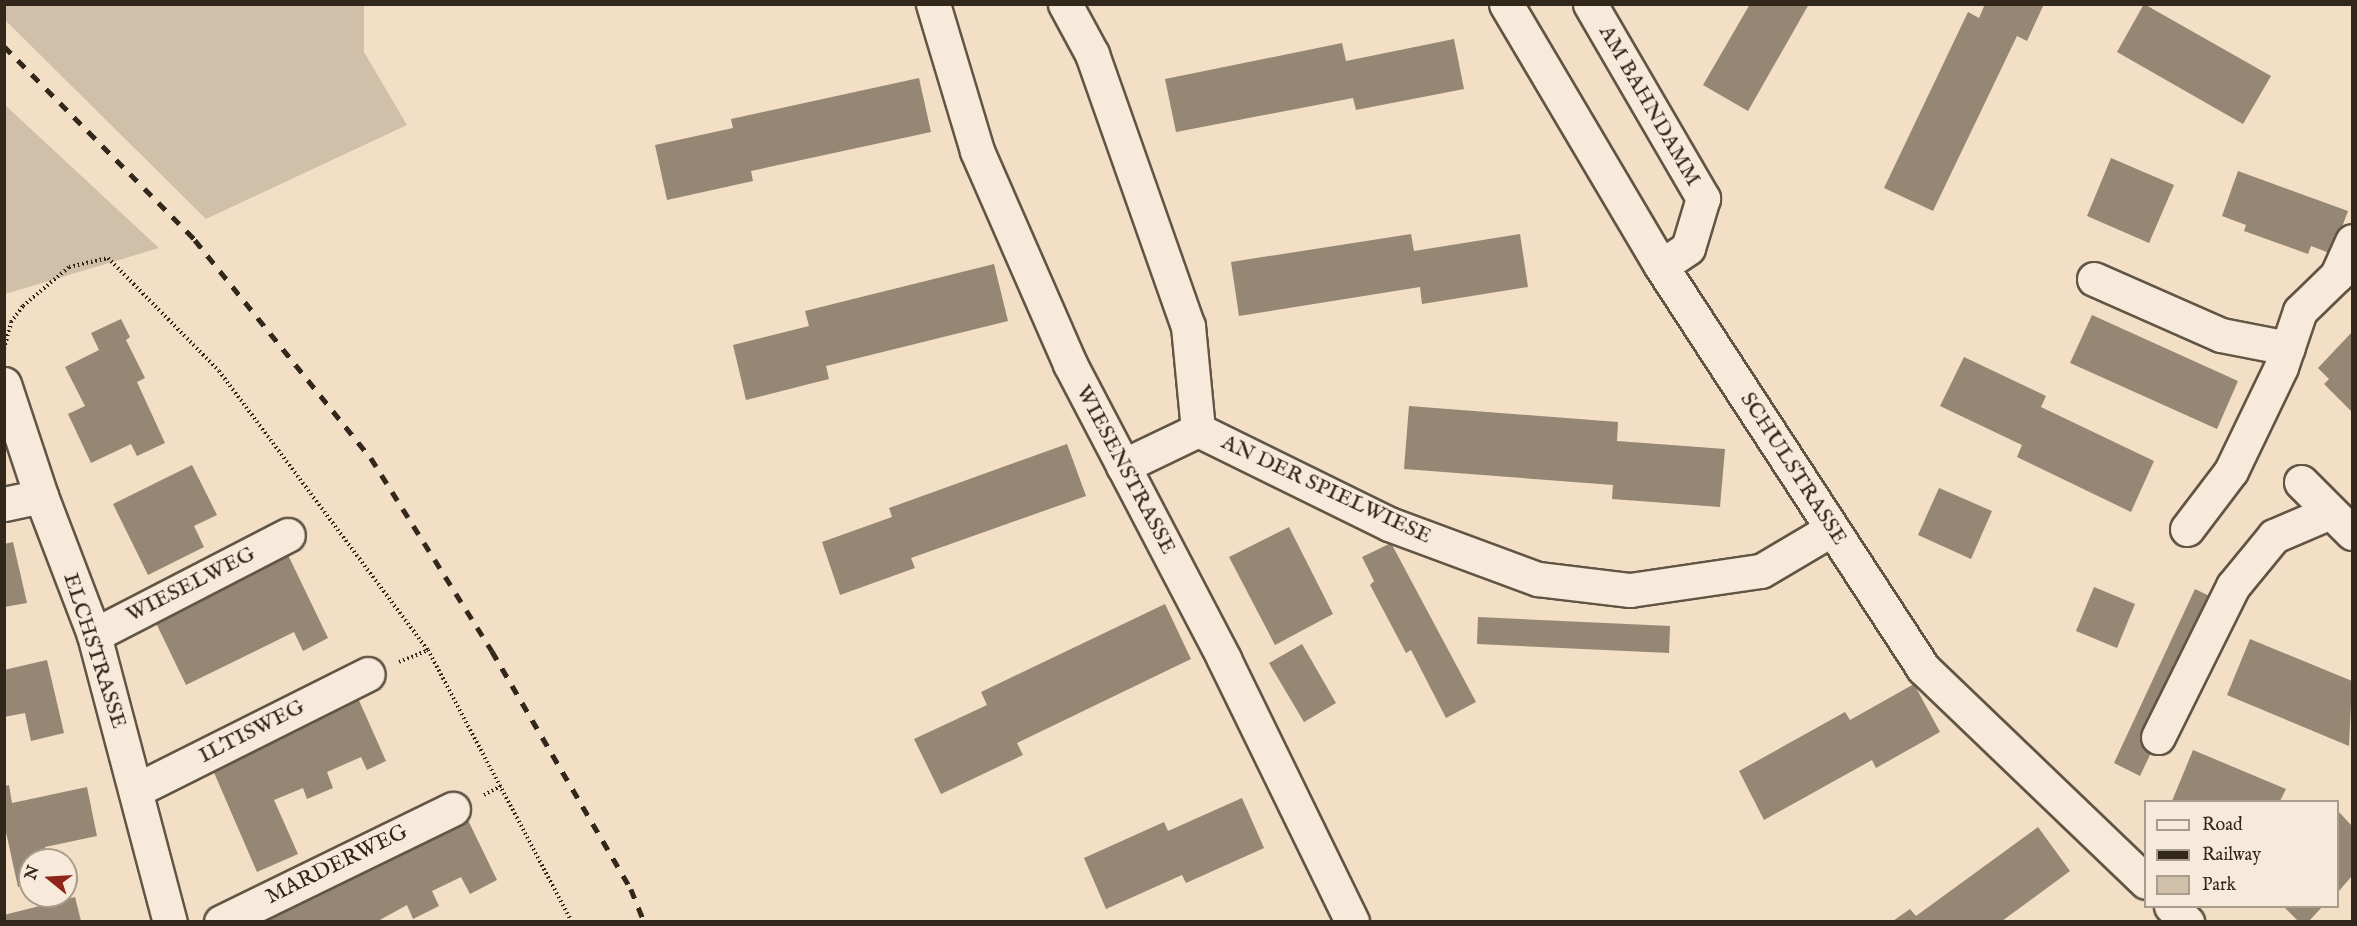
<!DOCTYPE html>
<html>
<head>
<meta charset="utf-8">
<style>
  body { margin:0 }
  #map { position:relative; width:2357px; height:926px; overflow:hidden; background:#f2dfc6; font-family:"IM FELL English",serif }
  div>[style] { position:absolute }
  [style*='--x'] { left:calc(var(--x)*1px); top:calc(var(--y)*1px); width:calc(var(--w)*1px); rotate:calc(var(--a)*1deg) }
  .green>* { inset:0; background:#d1c0a9 }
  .building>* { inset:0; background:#958773 }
  .path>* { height:4px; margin-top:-2px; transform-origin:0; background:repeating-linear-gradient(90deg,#31271a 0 1.5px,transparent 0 4.5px) }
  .roads { filter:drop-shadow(2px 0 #615545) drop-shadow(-2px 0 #615545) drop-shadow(0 2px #615545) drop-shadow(0 -2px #615545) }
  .minor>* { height:33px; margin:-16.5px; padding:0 16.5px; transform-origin:16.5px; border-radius:16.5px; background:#f7eada }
  .rail>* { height:4.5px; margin-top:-2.25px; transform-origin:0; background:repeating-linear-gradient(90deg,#31271a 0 10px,transparent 0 20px) }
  span { translate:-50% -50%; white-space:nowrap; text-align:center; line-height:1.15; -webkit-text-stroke:4.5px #f7eada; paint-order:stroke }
  .street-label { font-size:22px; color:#31271a }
  .frame { position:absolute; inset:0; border:6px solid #31271a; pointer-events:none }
  .legend { position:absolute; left:2144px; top:800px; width:195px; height:108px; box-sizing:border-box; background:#f7eada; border:2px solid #a89c8d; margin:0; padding:8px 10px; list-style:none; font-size:18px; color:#31271a }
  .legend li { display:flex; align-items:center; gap:12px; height:30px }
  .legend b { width:30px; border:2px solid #a89c8d }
  .north { position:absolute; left:18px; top:848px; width:60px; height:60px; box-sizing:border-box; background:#f7eada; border:2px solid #a89c8d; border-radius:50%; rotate:288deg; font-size:16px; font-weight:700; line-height:24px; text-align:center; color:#31271a }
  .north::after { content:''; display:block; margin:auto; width:21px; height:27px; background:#8f2418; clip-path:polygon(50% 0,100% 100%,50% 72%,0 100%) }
</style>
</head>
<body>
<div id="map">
  <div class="green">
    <div style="clip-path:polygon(4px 5px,364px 5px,364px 52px,407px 125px,206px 219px,5px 20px)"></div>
    <div style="clip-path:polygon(5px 105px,159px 248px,5px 294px)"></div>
  </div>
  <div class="building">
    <div style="clip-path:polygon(1750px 4px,1809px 4px,1748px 111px,1703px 85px)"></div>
    <div style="clip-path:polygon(1985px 4px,2044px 4px,2027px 41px,2017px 36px,1933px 211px,1884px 188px,1968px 12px,1979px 18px)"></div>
    <div style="clip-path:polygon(2144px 4px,2271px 76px,2243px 124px,2117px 52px)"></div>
    <div style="clip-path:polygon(1454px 39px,1464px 89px,1356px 110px,1353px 98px,1176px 132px,1165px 79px,1342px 43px,1346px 61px)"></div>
    <div style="clip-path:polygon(919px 78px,931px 132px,751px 171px,753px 181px,667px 200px,655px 145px,733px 128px,731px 119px)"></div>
    <div style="clip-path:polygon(2111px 158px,2174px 185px,2149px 243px,2087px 216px)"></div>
    <div style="clip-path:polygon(2238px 171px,2348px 211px,2332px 254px,2311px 246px,2308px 254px,2244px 231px,2246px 225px,2222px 216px)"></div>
    <div style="clip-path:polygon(1411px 234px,1414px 251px,1520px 234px,1528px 287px,1422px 304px,1420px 287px,1239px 316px,1231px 262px)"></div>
    <div style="clip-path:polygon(994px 264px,1008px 321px,826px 366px,829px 379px,746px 400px,733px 345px,809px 326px,805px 311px)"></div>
    <div style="clip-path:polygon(2092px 315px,2238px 381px,2217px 429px,2070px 363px)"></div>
    <div style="clip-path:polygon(121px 319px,130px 337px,126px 340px,145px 378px,137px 382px,165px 443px,137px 456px,131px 444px,91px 463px,68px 414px,85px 406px,65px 367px,99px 350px,91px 333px)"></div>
    <div style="clip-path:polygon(2352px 332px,2352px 412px,2324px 384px,2329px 379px,2318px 368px)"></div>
    <div style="clip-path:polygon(1964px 357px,2046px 396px,2041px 407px,2154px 461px,2131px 512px,2017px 457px,2022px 445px,1940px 406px)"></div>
    <div style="clip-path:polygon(1409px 406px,1618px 422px,1617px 441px,1725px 449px,1720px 507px,1612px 499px,1613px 485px,1404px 469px)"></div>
    <div style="clip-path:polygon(1067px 444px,1086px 496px,911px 558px,915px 568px,840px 595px,822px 542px,892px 517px,889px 508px)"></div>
    <div style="clip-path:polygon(192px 465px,217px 515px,194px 526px,204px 547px,148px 575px,113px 504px)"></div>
    <div style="clip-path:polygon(1939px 488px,1992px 511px,1971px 559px,1918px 535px)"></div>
    <div style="clip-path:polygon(1289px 527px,1333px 614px,1275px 645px,1229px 557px)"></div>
    <div style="clip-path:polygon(13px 542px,27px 603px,4px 607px,4px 544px)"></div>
    <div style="clip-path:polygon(1391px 543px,1476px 702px,1446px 718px,1411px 650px,1406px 653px,1370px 585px,1374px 581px,1362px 557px)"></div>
    <div style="clip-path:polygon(288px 555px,328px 638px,303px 651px,294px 632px,186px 685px,155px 621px)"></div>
    <div style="clip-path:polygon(2094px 587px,2135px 604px,2117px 648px,2076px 631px)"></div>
    <div style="clip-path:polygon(2195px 589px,2222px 602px,2140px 776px,2114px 763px)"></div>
    <div style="clip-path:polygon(1165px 604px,1191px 659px,1017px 743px,1023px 755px,941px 794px,914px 739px,987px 705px,981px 692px)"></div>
    <div style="clip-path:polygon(1478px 617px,1670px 626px,1669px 653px,1477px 644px)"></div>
    <div style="clip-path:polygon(2250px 639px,2352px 681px,2349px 746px,2227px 695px)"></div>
    <div style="clip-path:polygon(1302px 644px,1336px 703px,1304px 722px,1269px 663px)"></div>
    <div style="clip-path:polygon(47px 660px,64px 733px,31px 741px,25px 713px,4px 717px,4px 670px)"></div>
    <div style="clip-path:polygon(1914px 684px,1940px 732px,1876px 768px,1872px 760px,1764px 820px,1739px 771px,1845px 712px,1850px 720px)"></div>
    <div style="clip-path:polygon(357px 696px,386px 761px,367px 770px,361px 757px,327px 772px,333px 788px,307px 799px,303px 788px,274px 800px,298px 854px,257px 872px,209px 761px)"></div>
    <div style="clip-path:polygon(2193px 750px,2286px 789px,2280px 801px,2172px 801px)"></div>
    <div style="clip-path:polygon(9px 785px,12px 803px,87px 787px,97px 836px,45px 847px,47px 860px,30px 860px,30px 885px,18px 887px,4px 823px,4px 786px)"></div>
    <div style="clip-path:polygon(1242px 798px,1264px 848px,1186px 883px,1182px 875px,1106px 909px,1084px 858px,1164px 822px,1168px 831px)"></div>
    <div style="clip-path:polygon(2338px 811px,2352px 826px,2352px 876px,2338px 892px)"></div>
    <div style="clip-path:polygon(465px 814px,497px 880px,470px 894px,461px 877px,432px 891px,439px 906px,413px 919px,407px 905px,378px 921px,244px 921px)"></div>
    <div style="clip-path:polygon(2038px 827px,2070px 871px,2002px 921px,1893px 921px,1910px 909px,1916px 916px)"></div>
    <div style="clip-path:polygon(75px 897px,81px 921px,4px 921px,4px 915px)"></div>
    <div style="clip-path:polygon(2283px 906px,2323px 906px,2309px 921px,2298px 921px)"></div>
  </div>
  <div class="path">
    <div style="--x:4;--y:349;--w:28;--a:-75"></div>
    <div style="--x:11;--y:322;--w:20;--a:-53"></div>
    <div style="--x:23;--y:306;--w:60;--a:-40.3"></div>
    <div style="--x:69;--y:267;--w:40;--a:-13"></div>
    <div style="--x:108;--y:258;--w:158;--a:45.5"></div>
    <div style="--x:219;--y:371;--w:349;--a:53.2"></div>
    <div style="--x:428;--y:650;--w:308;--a:62.1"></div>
    <div style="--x:399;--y:662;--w:31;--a:-22"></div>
    <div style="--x:484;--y:795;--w:19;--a:-28"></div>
  </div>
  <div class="roads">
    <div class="minor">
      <div style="--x:933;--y:4;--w:153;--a:73.3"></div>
      <div style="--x:977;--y:151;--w:232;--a:66.4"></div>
      <div style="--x:1070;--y:364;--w:333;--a:62.4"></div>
      <div style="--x:1224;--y:659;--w:292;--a:64"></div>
      <div style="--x:1065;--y:4;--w:57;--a:61.6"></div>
      <div style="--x:1092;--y:54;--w:288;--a:70.6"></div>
      <div style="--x:1188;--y:326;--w:104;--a:84.5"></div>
      <div style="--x:1198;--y:430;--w:213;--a:26.2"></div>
      <div style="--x:1389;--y:524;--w:159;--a:20.3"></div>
      <div style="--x:1538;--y:579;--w:93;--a:6.8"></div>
      <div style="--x:1630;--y:590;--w:132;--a:-8.3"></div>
      <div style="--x:1761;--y:571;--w:82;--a:-30.6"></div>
      <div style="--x:1506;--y:4;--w:304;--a:59.4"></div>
      <div style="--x:1661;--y:266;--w:480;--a:56.9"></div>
      <div style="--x:1923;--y:668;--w:309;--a:43.8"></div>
      <div style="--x:1590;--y:4;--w:225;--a:59.8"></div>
      <div style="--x:1703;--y:198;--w:52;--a:106.7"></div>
      <div style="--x:1688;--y:248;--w:32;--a:146"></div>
      <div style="--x:2094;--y:279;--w:139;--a:23.8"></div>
      <div style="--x:2221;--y:335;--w:68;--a:11"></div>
      <div style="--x:4;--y:384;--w:118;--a:71.7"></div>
      <div style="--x:41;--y:496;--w:149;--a:69.1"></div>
      <div style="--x:94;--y:635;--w:297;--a:75.2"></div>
      <div style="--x:1123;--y:466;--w:83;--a:-25.6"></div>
      <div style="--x:2301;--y:482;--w:72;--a:45"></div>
      <div style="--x:4;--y:504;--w:38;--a:-12"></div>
      <div style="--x:2187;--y:529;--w:73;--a:-52.8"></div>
      <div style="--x:2231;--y:471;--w:115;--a:-64.3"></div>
      <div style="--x:2281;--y:367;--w:59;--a:-71.3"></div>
      <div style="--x:2300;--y:311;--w:52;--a:-44.2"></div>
      <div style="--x:2337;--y:275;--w:37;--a:-66"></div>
      <div style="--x:94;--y:635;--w:218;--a:-27.3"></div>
      <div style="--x:2158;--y:737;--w:169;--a:-63.6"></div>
      <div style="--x:2233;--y:586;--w:65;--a:-50.6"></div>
      <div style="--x:2274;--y:536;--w:61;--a:-23.2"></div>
      <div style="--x:136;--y:790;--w:259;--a:-26.6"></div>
      <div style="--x:2171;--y:906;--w:23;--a:45"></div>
      <div style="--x:221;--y:922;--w:258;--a:-26"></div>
    </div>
  </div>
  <div class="rail">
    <div style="--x:4;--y:46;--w:272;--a:45.4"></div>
    <div style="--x:195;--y:240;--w:280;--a:51.1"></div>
    <div style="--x:371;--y:458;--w:228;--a:57.9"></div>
    <div style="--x:492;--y:651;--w:276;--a:59.7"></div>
    <div style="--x:631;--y:889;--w:35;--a:68"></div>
  </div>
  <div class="street-label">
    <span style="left:1649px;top:106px;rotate:60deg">AM BAHNDAMM</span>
    <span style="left:1793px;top:469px;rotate:57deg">SCHULSTRASSE</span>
    <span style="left:1125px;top:470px;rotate:62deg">WIESENSTRASSE</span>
    <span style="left:1326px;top:490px;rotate:25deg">AN DER SPIELWIESE</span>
    <span style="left:191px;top:585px;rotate:-27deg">WIESELWEG</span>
    <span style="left:94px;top:651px;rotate:72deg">ELCHSTRASSE</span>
    <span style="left:252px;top:732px;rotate:-27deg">ILTISWEG</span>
    <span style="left:337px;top:865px;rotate:-26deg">MARDERWEG</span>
  </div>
  <div class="frame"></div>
  <ul class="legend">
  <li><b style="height:8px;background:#f7eada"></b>Road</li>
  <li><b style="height:8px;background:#31271a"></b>Railway</li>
  <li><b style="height:16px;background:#d1c0a9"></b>Park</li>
  </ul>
  <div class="north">N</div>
</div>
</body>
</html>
